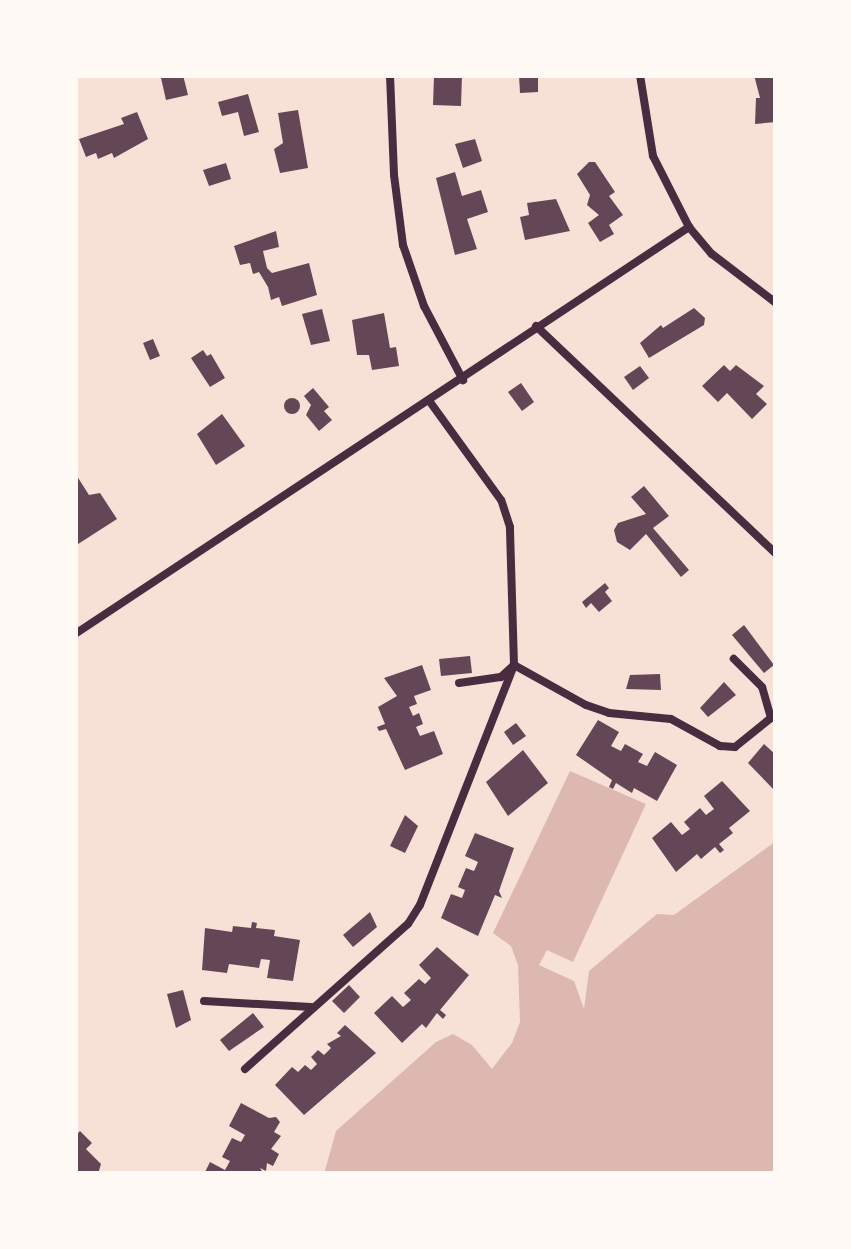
<!DOCTYPE html>
<html>
<head>
<meta charset="utf-8">
<style>
  body { margin:0 }
  #map { position:relative; width:851px; height:1249px; overflow:hidden; background:#f7e1d7; font-family:Roboto,sans-serif }
  div>[style] { position:absolute }
  [style*='--x'] { left:calc(var(--x)*1px); top:calc(var(--y)*1px); width:calc(var(--w)*1px); rotate:calc(var(--a)*1deg) }
  .water>* { inset:0; background:#dcb8b0 }
  .building>* { inset:0; background:#644757 }
  .round { border-radius:50% }
  .minor>* { height:8px; margin:-4px; padding:0 4px; transform-origin:4px; border-radius:4px; background:#4a2c40 }
  span { translate:-50% -50%; white-space:nowrap; text-align:center; line-height:1.15; -webkit-text-stroke:10px #fffaf5; paint-order:stroke }
  .frame { position:absolute; inset:0; border:78px solid #fffaf5; pointer-events:none }
</style>
</head>
<body>
<div id="map">
  <div class="water">
    <div style="clip-path:polygon(570px 771px,646px 804px,573px 962px,547px 950px,539px 965px,574px 981px,584px 1009px,589px 971px,657px 914px,674px 915px,776px 841px,776px 1174px,324px 1174px,336px 1131px,436px 1042px,453px 1034px,472px 1045px,492px 1069px,512px 1043px,520px 1022px,518px 965px,511px 946px,493px 933px)"></div>
  </div>
  <div class="building">
    <div style="clip-path:polygon(183px 75px,188px 95px,166px 100px,161px 78px)"></div>
    <div style="clip-path:polygon(462px 75px,461px 106px,433px 105px,434px 76px)"></div>
    <div style="clip-path:polygon(519px 75px,538px 75px,538px 92px,520px 93px)"></div>
    <div style="clip-path:polygon(754px 75px,776px 75px,776px 122px,755px 124px,756px 98px,760px 98px)"></div>
    <div style="clip-path:polygon(248px 94px,259px 132px,244px 136px,238px 112px,222px 116px,218px 102px)"></div>
    <div style="clip-path:polygon(298px 110px,308px 168px,280px 173px,274px 149px,283px 143px,278px 113px)"></div>
    <div style="clip-path:polygon(137px 112px,148px 139px,114px 158px,112px 153px,98px 159px,96px 153px,86px 157px,79px 139px,124px 124px,121px 118px)"></div>
    <div style="clip-path:polygon(475px 139px,482px 161px,463px 168px,455px 144px)"></div>
    <div style="clip-path:polygon(589px 162px,595px 162px,615px 192px,609px 196px,623px 215px,609px 225px,614px 234px,600px 242px,588px 223px,599px 215px,587px 205px,590px 195px,577px 174px)"></div>
    <div style="clip-path:polygon(226px 163px,231px 179px,209px 186px,203px 170px)"></div>
    <div style="clip-path:polygon(455px 172px,462px 196px,481px 190px,488px 212px,467px 219px,477px 249px,455px 255px,436px 178px)"></div>
    <div style="clip-path:polygon(556px 199px,570px 231px,525px 240px,520px 217px,529px 215px,527px 203px)"></div>
    <div style="clip-path:polygon(276px 231px,279px 247px,263px 251px,267px 268px,272px 273px,309px 263px,317px 295px,282px 306px,279px 297px,271px 300px,268px 287px,259px 272px,253px 274px,250px 263px,240px 265px,234px 246px)"></div>
    <div style="clip-path:polygon(694px 308px,705px 318px,704px 325px,649px 358px,640px 343px,661px 325px,663px 328px)"></div>
    <div style="clip-path:polygon(322px 309px,330px 341px,311px 345px,302px 314px)"></div>
    <div style="clip-path:polygon(384px 313px,390px 348px,396px 347px,399px 366px,372px 370px,369px 355px,357px 355px,352px 320px)"></div>
    <div style="clip-path:polygon(153px 339px,160px 356px,150px 360px,143px 343px)"></div>
    <div style="clip-path:polygon(203px 350px,207px 356px,211px 354px,225px 378px,210px 387px,191px 358px)"></div>
    <div style="clip-path:polygon(724px 365px,730px 371px,736px 365px,764px 386px,756px 394px,767px 404px,752px 419px,727px 393px,718px 402px,702px 386px)"></div>
    <div style="clip-path:polygon(640px 366px,649px 378px,633px 390px,624px 377px)"></div>
    <div style="clip-path:polygon(521px 383px,534px 402px,522px 411px,508px 392px)"></div>
    <div style="clip-path:polygon(313px 388px,329px 407px,324px 411px,332px 420px,319px 431px,306px 415px,311px 405px,304px 396px)"></div>
    <div class="round" style="left:284px;top:398px;width:16px;height:16px"></div>
    <div style="clip-path:polygon(222px 414px,245px 446px,216px 465px,197px 434px)"></div>
    <div style="clip-path:polygon(75px 473px,89px 495px,100px 493px,117px 519px,75px 546px)"></div>
    <div style="clip-path:polygon(644px 486px,669px 516px,653px 528px,689px 570px,681px 577px,646px 534px,630px 550px,617px 542px,614px 530px,618px 523px,646px 514px,631px 497px)"></div>
    <div style="clip-path:polygon(605px 583px,609px 588px,605px 592px,612px 601px,599px 612px,591px 603px,586px 608px,582px 602px)"></div>
    <div style="clip-path:polygon(744px 625px,774px 665px,764px 673px,732px 635px)"></div>
    <div style="clip-path:polygon(470px 656px,472px 673px,441px 676px,439px 659px)"></div>
    <div style="clip-path:polygon(422px 665px,431px 690px,414px 696px,417px 704px,409px 707px,413px 716px,419px 713px,423px 724px,416px 727px,420px 736px,434px 731px,443px 754px,405px 770px,386px 729px,379px 731px,377px 727px,385px 724px,378px 707px,397px 696px,384px 678px)"></div>
    <div style="clip-path:polygon(660px 674px,661px 690px,626px 689px,630px 675px)"></div>
    <div style="clip-path:polygon(724px 682px,736px 695px,708px 717px,700px 708px)"></div>
    <div style="clip-path:polygon(598px 720px,619px 732px,611px 746px,621px 751px,625px 744px,643px 754px,638px 762px,647px 766px,655px 752px,677px 765px,657px 801px,634px 788px,632px 793px,616px 783px,613px 789px,609px 787px,612px 780px,576px 755px)"></div>
    <div style="clip-path:polygon(516px 723px,526px 736px,513px 745px,504px 732px)"></div>
    <div style="clip-path:polygon(764px 744px,776px 755px,776px 792px,748px 763px)"></div>
    <div style="clip-path:polygon(523px 750px,548px 783px,508px 816px,486px 782px)"></div>
    <div style="clip-path:polygon(722px 781px,750px 811px,729px 828px,733px 833px,719px 844px,724px 850px,720px 853px,715px 847px,701px 859px,697px 854px,676px 872px,652px 838px,671px 822px,682px 835px,690px 829px,684px 822px,700px 808px,706px 815px,714px 809px,704px 796px)"></div>
    <div style="clip-path:polygon(405px 815px,418px 826px,405px 853px,390px 846px)"></div>
    <div style="clip-path:polygon(475px 833px,514px 848px,499px 891px,502px 898px,495px 895px,478px 936px,441px 918px,451px 894px,462px 898px,465px 890px,458px 887px,466px 868px,474px 871px,478px 862px,465px 856px)"></div>
    <div style="clip-path:polygon(370px 912px,377px 927px,353px 947px,343px 935px)"></div>
    <div style="clip-path:polygon(252px 922px,257px 923px,256px 928px,275px 930px,274px 936px,300px 940px,293px 981px,267px 978px,270px 960px,261px 959px,259px 968px,229px 964px,227px 973px,202px 970px,205px 928px,232px 932px,233px 926px,251px 928px)"></div>
    <div style="clip-path:polygon(437px 947px,469px 975px,440px 1010px,446px 1015px,443px 1019px,437px 1013px,426px 1028px,422px 1024px,402px 1043px,374px 1013px,392px 996px,403px 1007px,411px 1000px,404px 993px,419px 979px,425px 984px,431px 978px,419px 965px)"></div>
    <div style="clip-path:polygon(349px 985px,360px 997px,344px 1013px,332px 1001px)"></div>
    <div style="clip-path:polygon(183px 990px,191px 1020px,176px 1028px,167px 994px)"></div>
    <div style="clip-path:polygon(253px 1013px,264px 1027px,229px 1051px,220px 1040px)"></div>
    <div style="clip-path:polygon(345px 1025px,376px 1053px,304px 1115px,275px 1085px,292px 1067px,298px 1072px,305px 1065px,311px 1070px,317px 1064px,311px 1057px,318px 1050px,324px 1055px,331px 1048px,327px 1044px,341px 1036px,337px 1033px)"></div>
    <div style="clip-path:polygon(241px 1103px,269px 1118px,276px 1117px,280px 1122px,274px 1132px,281px 1136px,271px 1149px,279px 1154px,273px 1166px,267px 1163px,266px 1171px,260px 1168px,264px 1174px,204px 1174px,210px 1162px,225px 1170px,230px 1161px,222px 1157px,232px 1138px,241px 1142px,245px 1135px,229px 1126px)"></div>
    <div style="clip-path:polygon(80px 1131px,92px 1143px,86px 1149px,101px 1164px,98px 1174px,75px 1174px,75px 1136px)"></div>
  </div>
  <div class="minor">
    <div style="--x:390;--y:75;--w:100;--a:87.7"></div>
    <div style="--x:394;--y:175;--w:71;--a:82.7"></div>
    <div style="--x:403;--y:245;--w:65;--a:71"></div>
    <div style="--x:424;--y:306;--w:84;--a:62.2"></div>
    <div style="--x:640;--y:75;--w:82;--a:80.9"></div>
    <div style="--x:653;--y:156;--w:80;--a:63.1"></div>
    <div style="--x:689;--y:227;--w:35;--a:50"></div>
    <div style="--x:712;--y:254;--w:81;--a:37.4"></div>
    <div style="--x:536;--y:326;--w:331;--a:43.5"></div>
    <div style="--x:75;--y:634;--w:737;--a:-33.54"></div>
    <div style="--x:459;--y:683;--w:42;--a:-8.1"></div>
    <div style="--x:501;--y:677;--w:18;--a:-43"></div>
    <div style="--x:514;--y:665;--w:82;--a:29.1"></div>
    <div style="--x:586;--y:705;--w:24;--a:19"></div>
    <div style="--x:609;--y:713;--w:62;--a:5.5"></div>
    <div style="--x:671;--y:719;--w:56;--a:28.9"></div>
    <div style="--x:720;--y:746;--w:15;--a:4"></div>
    <div style="--x:735;--y:747;--w:46;--a:-38.9"></div>
    <div style="--x:771;--y:718;--w:32;--a:-106"></div>
    <div style="--x:762;--y:687;--w:40;--a:-135"></div>
    <div style="--x:204;--y:1001;--w:107;--a:3.2"></div>
    <div style="--x:245;--y:1069;--w:218;--a:-41.7"></div>
    <div style="--x:408;--y:924;--w:22;--a:-58"></div>
    <div style="--x:420;--y:905;--w:258;--a:-68.6"></div>
    <div style="--x:514;--y:665;--w:138;--a:-91.7"></div>
    <div style="--x:510;--y:527;--w:28;--a:-108"></div>
    <div style="--x:501;--y:500;--w:121;--a:-125.9"></div>
  </div>
  <div class="frame"></div>
</div>
</body>
</html>
